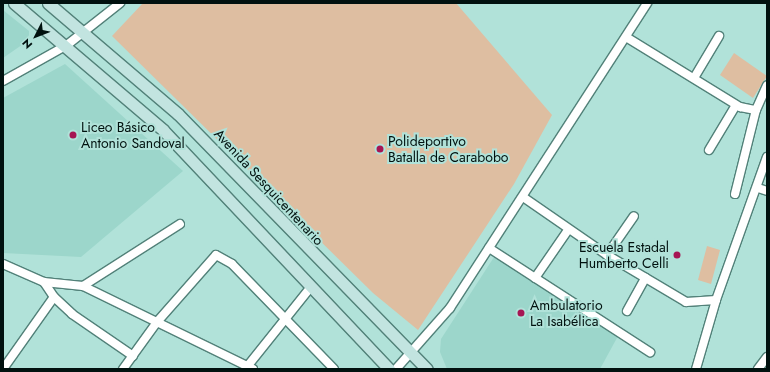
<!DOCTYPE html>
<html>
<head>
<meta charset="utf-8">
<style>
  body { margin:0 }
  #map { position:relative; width:770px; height:372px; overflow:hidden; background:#b1e2d9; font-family:Jost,sans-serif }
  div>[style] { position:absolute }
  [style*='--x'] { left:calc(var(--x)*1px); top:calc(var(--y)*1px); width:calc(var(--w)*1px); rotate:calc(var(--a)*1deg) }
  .built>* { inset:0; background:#9cd6cb }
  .green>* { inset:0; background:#debea1 }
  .roads { filter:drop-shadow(1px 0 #528179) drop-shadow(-1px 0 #528179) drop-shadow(0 1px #528179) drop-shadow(0 -1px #528179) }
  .minor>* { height:8px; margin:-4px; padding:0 4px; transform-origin:4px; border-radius:4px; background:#fff }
  .secondary>* { height:11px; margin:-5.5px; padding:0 5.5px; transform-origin:5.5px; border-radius:5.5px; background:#c2e4e0 }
  .dots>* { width:11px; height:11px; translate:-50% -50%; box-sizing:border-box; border:2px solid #b1e2d9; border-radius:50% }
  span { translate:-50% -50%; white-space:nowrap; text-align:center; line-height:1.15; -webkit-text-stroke:4px #b1e2d9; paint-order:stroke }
  .poi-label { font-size:14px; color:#01110f }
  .left { translate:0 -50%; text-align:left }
  .right { translate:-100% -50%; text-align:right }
  .street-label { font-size:14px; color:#01110f }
  .frame { position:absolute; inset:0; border:4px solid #01110f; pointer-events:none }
  .north { position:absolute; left:16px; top:16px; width:40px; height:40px; -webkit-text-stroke:3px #b1e2d9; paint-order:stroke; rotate:228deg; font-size:11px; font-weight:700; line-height:16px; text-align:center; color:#01110f }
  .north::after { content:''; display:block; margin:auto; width:14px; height:18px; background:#01110f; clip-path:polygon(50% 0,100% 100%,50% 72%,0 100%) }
</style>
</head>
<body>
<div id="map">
  <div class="built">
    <div style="clip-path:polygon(3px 10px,29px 31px,29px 40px,3px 58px)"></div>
    <div style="clip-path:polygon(65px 64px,183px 171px,81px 257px,3px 253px,3px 98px)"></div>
    <div style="clip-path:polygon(496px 254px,618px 336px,600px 369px,447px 369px,440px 352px,441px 339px)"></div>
  </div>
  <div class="green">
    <div style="clip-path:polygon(143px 3px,456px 3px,552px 115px,514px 184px,418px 330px,373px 293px,112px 36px)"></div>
    <div style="clip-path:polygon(734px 53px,767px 76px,753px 98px,720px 75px)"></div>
    <div style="clip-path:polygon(707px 246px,720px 250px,711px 284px,698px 280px)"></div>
  </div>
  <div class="roads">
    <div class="minor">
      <div style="--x:626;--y:37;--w:134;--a:31.6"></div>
      <div style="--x:740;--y:107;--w:16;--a:11"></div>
      <div style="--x:756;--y:110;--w:27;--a:-66"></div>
      <div style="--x:694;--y:78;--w:49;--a:-59.2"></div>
      <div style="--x:3;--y:81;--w:73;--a:-29.4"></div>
      <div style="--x:67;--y:45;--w:68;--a:-38.4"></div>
      <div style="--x:709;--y:150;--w:52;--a:-59"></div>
      <div style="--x:758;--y:188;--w:9;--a:18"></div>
      <div style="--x:735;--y:194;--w:87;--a:-76"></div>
      <div style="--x:523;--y:197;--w:102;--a:34.6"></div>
      <div style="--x:607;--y:255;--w:92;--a:30.7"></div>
      <div style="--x:686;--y:302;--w:30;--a:-4"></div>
      <div style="--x:489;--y:248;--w:192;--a:32.9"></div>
      <div style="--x:607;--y:255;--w:47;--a:-55.3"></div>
      <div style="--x:3;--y:264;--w:45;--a:23.7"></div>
      <div style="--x:44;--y:282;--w:39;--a:6"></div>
      <div style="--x:83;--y:286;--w:189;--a:26"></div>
      <div style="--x:535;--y:278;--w:58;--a:-55.5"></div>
      <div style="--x:83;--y:286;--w:115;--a:-32.6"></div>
      <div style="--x:54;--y:297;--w:25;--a:43"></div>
      <div style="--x:72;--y:314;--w:74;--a:34.5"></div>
      <div style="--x:627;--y:311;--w:38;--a:-61"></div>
      <div style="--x:246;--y:368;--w:104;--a:-51.3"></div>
      <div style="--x:3;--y:369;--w:88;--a:-54.7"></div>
      <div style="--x:54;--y:297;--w:18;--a:-124"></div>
      <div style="--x:123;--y:369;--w:58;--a:-54.1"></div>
      <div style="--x:157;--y:322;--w:89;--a:-48.6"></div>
      <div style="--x:216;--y:255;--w:18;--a:29"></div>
      <div style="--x:232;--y:264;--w:146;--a:45.8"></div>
      <div style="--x:396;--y:369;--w:81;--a:-48.5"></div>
      <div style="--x:450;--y:308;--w:363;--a:-57.1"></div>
      <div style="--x:696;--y:369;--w:72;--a:-73.8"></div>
      <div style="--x:716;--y:300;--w:152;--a:-70.4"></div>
      <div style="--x:758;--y:369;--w:15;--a:-53"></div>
    </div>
    <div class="secondary">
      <div style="--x:14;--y:3;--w:196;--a:40.4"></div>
      <div style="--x:163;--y:130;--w:329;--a:46.6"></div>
      <div style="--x:48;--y:3;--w:171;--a:40.5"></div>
      <div style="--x:178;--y:114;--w:356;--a:45.7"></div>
    </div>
  </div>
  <div class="dots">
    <div style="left:73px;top:135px;background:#a61553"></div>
    <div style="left:380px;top:149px;background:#a61553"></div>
    <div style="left:677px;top:255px;background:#a61553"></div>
    <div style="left:521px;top:313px;background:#a61553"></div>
  </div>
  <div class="poi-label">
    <span class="left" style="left:81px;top:135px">Liceo Básico<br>Antonio Sandoval</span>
    <span class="left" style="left:388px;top:149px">Polideportivo<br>Batalla de Carabobo</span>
    <span class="right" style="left:669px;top:255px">Escuela Estadal<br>Humberto Celli</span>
    <span class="left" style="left:530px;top:313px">Ambulatorio<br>La Isabélica</span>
  </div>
  <div class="street-label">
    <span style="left:269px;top:187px;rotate:47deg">Avenida Sesquicentenario</span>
  </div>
  <div class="frame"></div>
  <div class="north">N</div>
</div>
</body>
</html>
